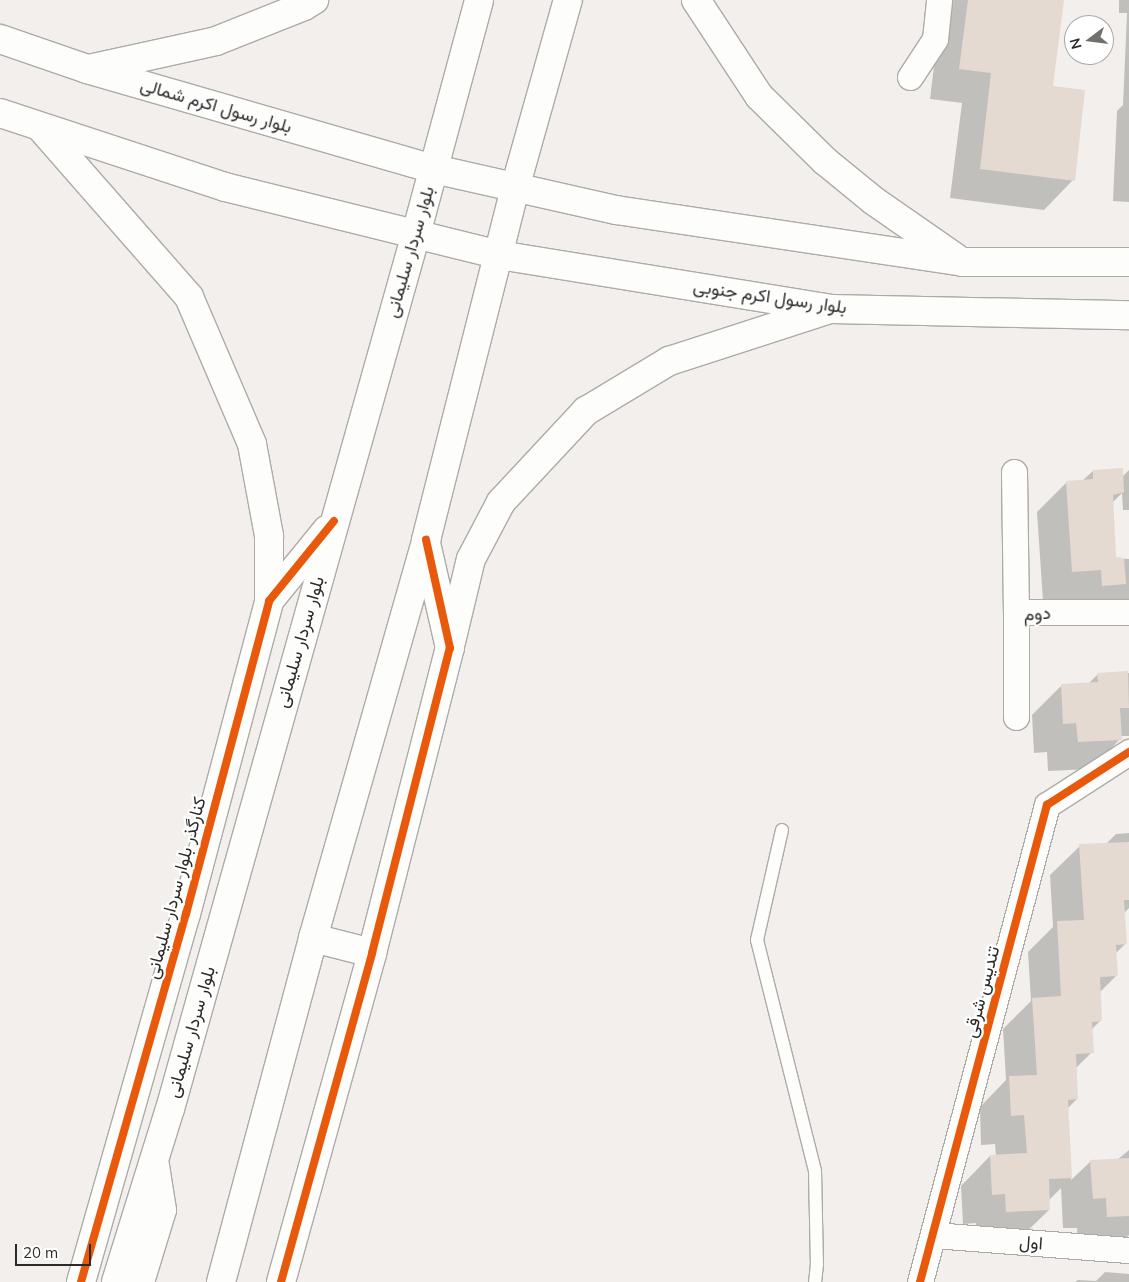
<!DOCTYPE html>
<html>
<head>
<meta charset="utf-8">
<style>
  body { margin:0 }
  #map { position:relative; width:1129px; height:1282px; overflow:hidden; background:#f2efec; font-family:Mulish,Vazirmatn,sans-serif }
  div>[style] { position:absolute }
  [style*='--x'] { left:calc(var(--x)*1px); top:calc(var(--y)*1px); width:calc(var(--w)*1px); rotate:calc(var(--a)*1deg) }
  .shadow>* { inset:0; background:#0003 }
  .building>* { inset:0; background:#e4dad1 }
  .roads { filter:drop-shadow(1px 0 #adaba8) drop-shadow(-1px 0 #adaba8) drop-shadow(0 1px #adaba8) drop-shadow(0 -1px #adaba8) }
  .lane>* { height:12px; margin:-6px; padding:0 6px; transform-origin:6px; border-radius:6px; background:#fdfdfc }
  .street>* { height:25px; margin:-12.5px; padding:0 12.5px; transform-origin:12.5px; border-radius:12.5px; background:#fdfdfc }
  .secondary>* { height:28px; margin:-14px; padding:0 14px; transform-origin:14px; border-radius:14px; background:#fdfdfc }
  .cycleway>* { height:8px; margin:-4px; padding:0 4px; transform-origin:4px; border-radius:4px; background:#e8590c }
  span { translate:-50% -50%; white-space:nowrap; text-align:center; line-height:1.15; -webkit-text-stroke:4.5px #fff; paint-order:stroke }
  .street-label { font-size:18px; color:#2d2b29 }
  .north { position:absolute; left:1064px; top:15px; width:50px; height:50px; box-sizing:border-box; background:#fff; border:1px solid #abaaa9; border-radius:50%; rotate:255deg; font-size:14px; font-weight:700; line-height:20px; text-align:center; color:#2d2b29 }
  .north::after { content:''; display:block; margin:auto; width:18px; height:22px; background:#72706d; clip-path:polygon(50% 0,100% 100%,50% 72%,0 100%) }
  .scale { position:absolute; left:15px; top:1244px; width:76px; height:22px; box-sizing:border-box; border:2px solid #2d2b29; border-top:0; padding-left:6px; font-size:15px; line-height:18px; white-space:nowrap; color:#2d2b29; -webkit-text-stroke:4px #fff; paint-order:stroke }
</style>
</head>
<body>
<div id="map">
  <div class="shadow">
    <div style="clip-path:polygon(942px 0,1063px 0,1052px 87px,1073px 180px,1044px 210px,950px 198px,962px 103px,930px 99px)"></div>
    <div style="clip-path:polygon(1119px 0,1129px 0,1129px 202px,1113px 201px,1117px 111px,1123px 105px,1127px 13px,1119px 13px)"></div>
    <div style="clip-path:polygon(1129px 470px,1129px 510px,1123px 510px,1122px 493px,1112px 503px,1115px 558px,1129px 559px,1129px 609px,1043px 601px,1037px 512px,1067px 482px,1082px 481px,1093px 471px,1122px 477px)"></div>
    <div style="clip-path:polygon(1129px 673px,1129px 736px,1120px 736px,1120px 739px,1091px 769px,1048px 771px,1047px 752px,1034px 753px,1032px 715px,1061px 686px,1088px 684px,1098px 674px)"></div>
    <div style="clip-path:polygon(1129px 833px,1129px 908px,1123px 914px,1125px 944px,1115px 954px,1116px 976px,1099px 993px,1101px 1020px,1091px 1030px,1092px 1052px,1075px 1069px,1077px 1099px,1067px 1109px,1071px 1180px,1091px 1161px,1117px 1160px,1129px 1150px,1129px 1235px,1120px 1244px,1078px 1246px,1077px 1228px,1063px 1228px,1061px 1188px,1049px 1200px,1049px 1210px,1019px 1239px,977px 1242px,976px 1223px,963px 1224px,961px 1186px,990px 1156px,996px 1156px,995px 1144px,981px 1145px,980px 1107px,1006px 1080px,1003px 1029px,1031px 1001px,1028px 952px,1053px 927px,1050px 875px,1080px 846px,1106px 844px,1116px 834px)"></div>
    <div style="clip-path:polygon(1105px 1272px,1129px 1274px,1129px 1282px,1075px 1282px,1078px 1280px,1096px 1281px)"></div>
  </div>
  <div class="building">
    <div style="clip-path:polygon(968px 0,1064px 0,1053px 86px,1085px 90px,1075px 181px,980px 169px,991px 73px,959px 69px)"></div>
    <div style="clip-path:polygon(1123px 468px,1124px 492px,1113px 495px,1116px 557px,1124px 558px,1126px 584px,1102px 586px,1101px 570px,1072px 572px,1066px 481px,1093px 479px,1093px 470px)"></div>
    <div style="clip-path:polygon(1128px 671px,1129px 708px,1120px 708px,1122px 740px,1078px 742px,1076px 723px,1063px 724px,1061px 684px,1098px 682px,1097px 673px)"></div>
    <div style="clip-path:polygon(1129px 842px,1129px 900px,1124px 900px,1127px 944px,1116px 945px,1118px 976px,1100px 977px,1102px 1021px,1092px 1022px,1094px 1053px,1076px 1054px,1078px 1099px,1068px 1100px,1072px 1178px,1049px 1179px,1050px 1210px,1006px 1212px,1005px 1194px,992px 1195px,990px 1155px,1027px 1153px,1024px 1115px,1011px 1116px,1009px 1076px,1037px 1075px,1032px 998px,1061px 996px,1057px 921px,1084px 920px,1079px 844px)"></div>
    <div style="clip-path:polygon(1129px 1158px,1129px 1216px,1107px 1217px,1106px 1198px,1093px 1199px,1090px 1160px)"></div>
  </div>
  <div class="roads">
    <div class="lane">
      <div style="--x:782;--y:830;--w:113;--a:102.8"></div>
      <div style="--x:757;--y:940;--w:238;--a:75.9"></div>
      <div style="--x:815;--y:1171;--w:93;--a:88.8"></div>
      <div style="--x:817;--y:1264;--w:18;--a:96"></div>
    </div>
    <div class="street">
      <div style="--x:910;--y:77;--w:45;--a:-56.7"></div>
      <div style="--x:935;--y:39;--w:39;--a:-84"></div>
      <div style="--x:1014;--y:472;--w:140;--a:89.2"></div>
      <div style="--x:1016;--y:717;--w:105;--a:-90"></div>
      <div style="--x:1016;--y:612;--w:113;--a:0"></div>
      <div style="--x:933;--y:1235;--w:197;--a:4.4"></div>
      <div style="--x:920;--y:1282;--w:494;--a:-75.1"></div>
      <div style="--x:1047;--y:805;--w:98;--a:-32.9"></div>
    </div>
    <div class="secondary">
      <div style="--x:696;--y:0;--w:115;--a:56.7"></div>
      <div style="--x:759;--y:96;--w:93;--a:44.6"></div>
      <div style="--x:825;--y:161;--w:63;--a:39.2"></div>
      <div style="--x:874;--y:201;--w:100;--a:34.8"></div>
      <div style="--x:0;--y:39;--w:92;--a:19"></div>
      <div style="--x:87;--y:69;--w:361;--a:16.1"></div>
      <div style="--x:434;--y:169;--w:187;--a:12.7"></div>
      <div style="--x:616;--y:210;--w:350;--a:8.5"></div>
      <div style="--x:962;--y:262;--w:167;--a:0"></div>
      <div style="--x:89;--y:69;--w:130;--a:-12.4"></div>
      <div style="--x:216;--y:41;--w:95;--a:-21.7"></div>
      <div style="--x:304;--y:6;--w:12;--a:-31"></div>
      <div style="--x:0;--y:113;--w:237;--a:18.2"></div>
      <div style="--x:225;--y:187;--w:282;--a:13.9"></div>
      <div style="--x:499;--y:255;--w:336;--a:9.2"></div>
      <div style="--x:831;--y:309;--w:298;--a:1.2"></div>
      <div style="--x:42;--y:129;--w:223;--a:48.8"></div>
      <div style="--x:189;--y:297;--w:160;--a:66.8"></div>
      <div style="--x:252;--y:444;--w:94;--a:79.5"></div>
      <div style="--x:269;--y:536;--w:65;--a:90"></div>
      <div style="--x:451;--y:642;--w:85;--a:-76.5"></div>
      <div style="--x:471;--y:559;--w:64;--a:-62.2"></div>
      <div style="--x:501;--y:502;--w:125;--a:-47"></div>
      <div style="--x:586;--y:411;--w:97;--a:-31.1"></div>
      <div style="--x:669;--y:361;--w:166;--a:-17.9"></div>
      <div style="--x:313;--y:938;--w:61;--a:14.3"></div>
      <div style="--x:81;--y:1282;--w:383;--a:-74.1"></div>
      <div style="--x:186;--y:914;--w:324;--a:-75.1"></div>
      <div style="--x:269;--y:601;--w:92;--a:-50.8"></div>
      <div style="--x:116;--y:1282;--w:181;--a:-72.7"></div>
      <div style="--x:170;--y:1109;--w:909;--a:-74.3"></div>
      <div style="--x:416;--y:234;--w:242;--a:-74.9"></div>
      <div style="--x:140;--y:1282;--w:75;--a:-73"></div>
      <div style="--x:162;--y:1210;--w:45;--a:-99"></div>
      <div style="--x:221;--y:1282;--w:356;--a:-75"></div>
      <div style="--x:313;--y:938;--w:414;--a:-74.1"></div>
      <div style="--x:426;--y:540;--w:363;--a:-75.8"></div>
      <div style="--x:515;--y:188;--w:195;--a:-74.3"></div>
      <div style="--x:281;--y:1282;--w:341;--a:-74.5"></div>
      <div style="--x:372;--y:953;--w:315;--a:-75.7"></div>
      <div style="--x:450;--y:648;--w:108;--a:-102.9"></div>
    </div>
  </div>
  <div class="cycleway">
    <div style="--x:81;--y:1282;--w:383;--a:-74.1"></div>
    <div style="--x:186;--y:914;--w:324;--a:-75.1"></div>
    <div style="--x:269;--y:601;--w:103;--a:-50.9"></div>
    <div style="--x:281;--y:1282;--w:341;--a:-74.5"></div>
    <div style="--x:372;--y:953;--w:315;--a:-75.7"></div>
    <div style="--x:450;--y:648;--w:111;--a:-102.5"></div>
    <div style="--x:920;--y:1282;--w:494;--a:-75.1"></div>
    <div style="--x:1047;--y:805;--w:98;--a:-32.9"></div>
  </div>
  <div class="street-label">
    <span style="left:216px;top:106px;rotate:16deg">بلوار رسول اکرم شمالی</span>
    <span style="left:410px;top:252px;rotate:-74deg">بلوار سردار سلیمانی</span>
    <span style="left:770px;top:297px;rotate:8deg">بلوار رسول اکرم جنوبی</span>
    <span style="left:1037px;top:614px;rotate:-5deg">دوم</span>
    <span style="left:300px;top:642px;rotate:-74deg">بلوار سردار سلیمانی</span>
    <span style="left:176px;top:888px;rotate:-75deg">کنارگذر بلوار سردار سلیمانی</span>
    <span style="left:982px;top:992px;rotate:-75deg">تندیس شرقی</span>
    <span style="left:191px;top:1032px;rotate:-74deg">بلوار سردار سلیمانی</span>
    <span style="left:1031px;top:1243px;rotate:4deg">اول</span>
  </div>
  <div class="north">N</div>
  <div class="scale">20 m</div>
</div>
</body>
</html>
